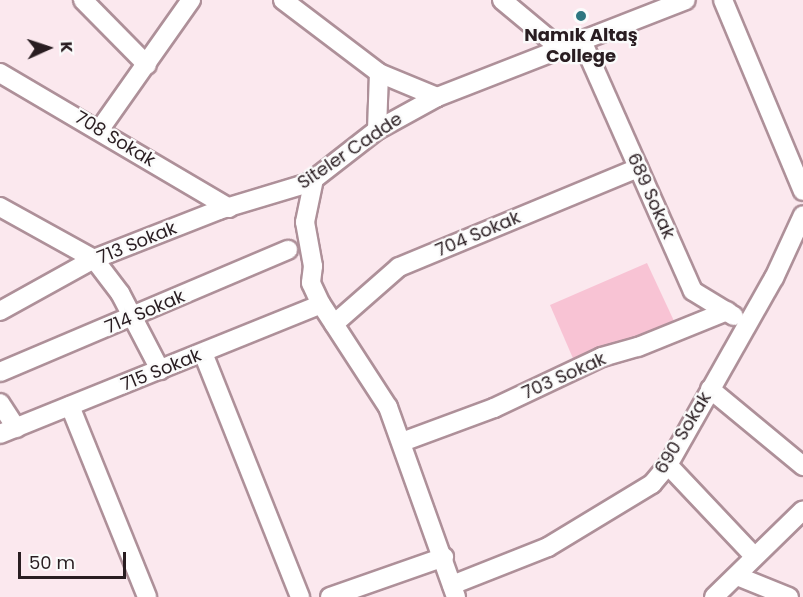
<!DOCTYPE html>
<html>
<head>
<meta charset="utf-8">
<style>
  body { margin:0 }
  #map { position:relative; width:803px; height:597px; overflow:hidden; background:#fbe8ee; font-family:Poppins,sans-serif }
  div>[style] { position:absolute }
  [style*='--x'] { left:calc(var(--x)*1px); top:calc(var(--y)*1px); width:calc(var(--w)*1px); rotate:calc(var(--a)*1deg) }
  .green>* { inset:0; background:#f8c3d4 }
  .roads { filter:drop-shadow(2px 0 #ae9099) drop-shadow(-2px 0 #ae9099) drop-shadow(0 2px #ae9099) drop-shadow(0 -2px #ae9099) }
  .minor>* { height:18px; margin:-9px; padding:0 9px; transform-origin:9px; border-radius:9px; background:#fff }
  .dots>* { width:16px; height:16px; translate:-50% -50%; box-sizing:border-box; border:3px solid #fbfbfb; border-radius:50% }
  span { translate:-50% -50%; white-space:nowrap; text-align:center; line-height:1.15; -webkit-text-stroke:4.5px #fbfbfb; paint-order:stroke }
  .poi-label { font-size:18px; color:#291d21; font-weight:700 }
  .street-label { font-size:18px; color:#291d21 }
  .north { position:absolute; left:18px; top:18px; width:60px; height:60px; -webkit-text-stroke:4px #fbfbfb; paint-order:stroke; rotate:87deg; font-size:16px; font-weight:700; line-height:24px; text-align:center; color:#291d21 }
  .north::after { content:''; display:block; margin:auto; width:21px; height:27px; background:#291d21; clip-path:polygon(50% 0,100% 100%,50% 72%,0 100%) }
  .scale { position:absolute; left:18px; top:552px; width:108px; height:27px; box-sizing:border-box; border:3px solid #291d21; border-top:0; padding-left:8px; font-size:18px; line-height:21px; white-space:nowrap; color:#291d21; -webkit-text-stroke:4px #fbfbfb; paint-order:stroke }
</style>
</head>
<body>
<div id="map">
  <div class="green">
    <div style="clip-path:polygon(647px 263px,674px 321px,575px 363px,550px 305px)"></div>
  </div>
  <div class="roads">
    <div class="minor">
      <div style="--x:83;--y:0;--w:91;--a:45.4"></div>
      <div style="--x:283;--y:0;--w:121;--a:37.2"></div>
      <div style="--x:379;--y:73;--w:63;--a:22.5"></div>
      <div style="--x:502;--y:0;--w:78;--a:39.8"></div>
      <div style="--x:723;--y:0;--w:207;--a:67.3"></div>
      <div style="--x:583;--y:43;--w:271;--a:66.1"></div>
      <div style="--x:693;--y:291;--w:48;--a:31.4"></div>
      <div style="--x:0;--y:73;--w:266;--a:30.5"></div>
      <div style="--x:100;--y:129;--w:158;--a:-54.8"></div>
      <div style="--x:377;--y:130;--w:57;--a:-88"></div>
      <div style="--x:314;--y:179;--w:44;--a:101.8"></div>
      <div style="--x:305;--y:222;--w:45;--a:79.7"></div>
      <div style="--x:313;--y:266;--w:17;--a:97"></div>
      <div style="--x:311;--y:283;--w:23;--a:65"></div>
      <div style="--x:321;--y:304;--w:123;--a:57"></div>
      <div style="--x:388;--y:407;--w:202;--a:70.3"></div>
      <div style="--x:0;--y:207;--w:107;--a:29"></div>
      <div style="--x:94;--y:259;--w:43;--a:52.6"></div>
      <div style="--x:120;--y:293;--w:87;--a:62.5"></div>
      <div style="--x:0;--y:311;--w:107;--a:-29"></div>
      <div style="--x:94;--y:259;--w:134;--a:-21.4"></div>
      <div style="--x:219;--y:210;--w:94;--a:-16.7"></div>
      <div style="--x:309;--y:183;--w:86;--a:-37.9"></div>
      <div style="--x:377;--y:130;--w:68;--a:-28.8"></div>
      <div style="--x:437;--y:97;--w:267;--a:-21.3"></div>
      <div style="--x:334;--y:324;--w:86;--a:-41.2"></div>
      <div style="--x:399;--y:267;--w:259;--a:-22.5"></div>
      <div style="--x:203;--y:353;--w:263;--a:68.3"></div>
      <div style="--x:0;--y:372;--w:313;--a:-23"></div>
      <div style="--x:710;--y:389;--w:121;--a:39.6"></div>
      <div style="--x:0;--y:403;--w:30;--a:57"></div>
      <div style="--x:70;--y:406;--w:206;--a:68"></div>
      <div style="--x:0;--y:434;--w:346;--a:-22"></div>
      <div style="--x:402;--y:442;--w:98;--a:-20.3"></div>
      <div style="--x:494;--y:408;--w:119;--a:-25.3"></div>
      <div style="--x:602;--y:357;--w:37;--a:-16"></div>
      <div style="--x:638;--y:347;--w:96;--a:-22"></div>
      <div style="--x:668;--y:465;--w:125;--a:46.6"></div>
      <div style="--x:737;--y:576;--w:56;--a:22"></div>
      <div style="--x:452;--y:585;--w:103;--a:-21.6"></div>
      <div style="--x:548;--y:547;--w:122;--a:-31.2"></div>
      <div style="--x:652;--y:484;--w:25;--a:-50"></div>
      <div style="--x:668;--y:465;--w:215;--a:-60.5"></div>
      <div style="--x:774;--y:278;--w:69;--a:-65.3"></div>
      <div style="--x:330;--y:597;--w:121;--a:-19.3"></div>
      <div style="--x:714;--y:597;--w:124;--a:-44.3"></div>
    </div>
  </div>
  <div class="dots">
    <div style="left:581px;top:16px;background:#2e7680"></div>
  </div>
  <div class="poi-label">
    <span style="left:581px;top:46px">Namık Altaş<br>College</span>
  </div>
  <div class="street-label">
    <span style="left:115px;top:139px;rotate:31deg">708 Sokak</span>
    <span style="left:350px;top:151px;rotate:-34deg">Siteler Cadde</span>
    <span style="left:651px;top:196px;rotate:66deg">689 Sokak</span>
    <span style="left:478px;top:234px;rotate:-23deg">704 Sokak</span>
    <span style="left:137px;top:243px;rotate:-22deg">713 Sokak</span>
    <span style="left:145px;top:312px;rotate:-23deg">714 Sokak</span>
    <span style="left:161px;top:370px;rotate:-22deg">715 Sokak</span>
    <span style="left:564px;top:376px;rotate:-24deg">703 Sokak</span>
    <span style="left:683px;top:433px;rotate:-59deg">690 Sokak</span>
  </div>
  <div class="north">K</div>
  <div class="scale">50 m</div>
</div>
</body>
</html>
